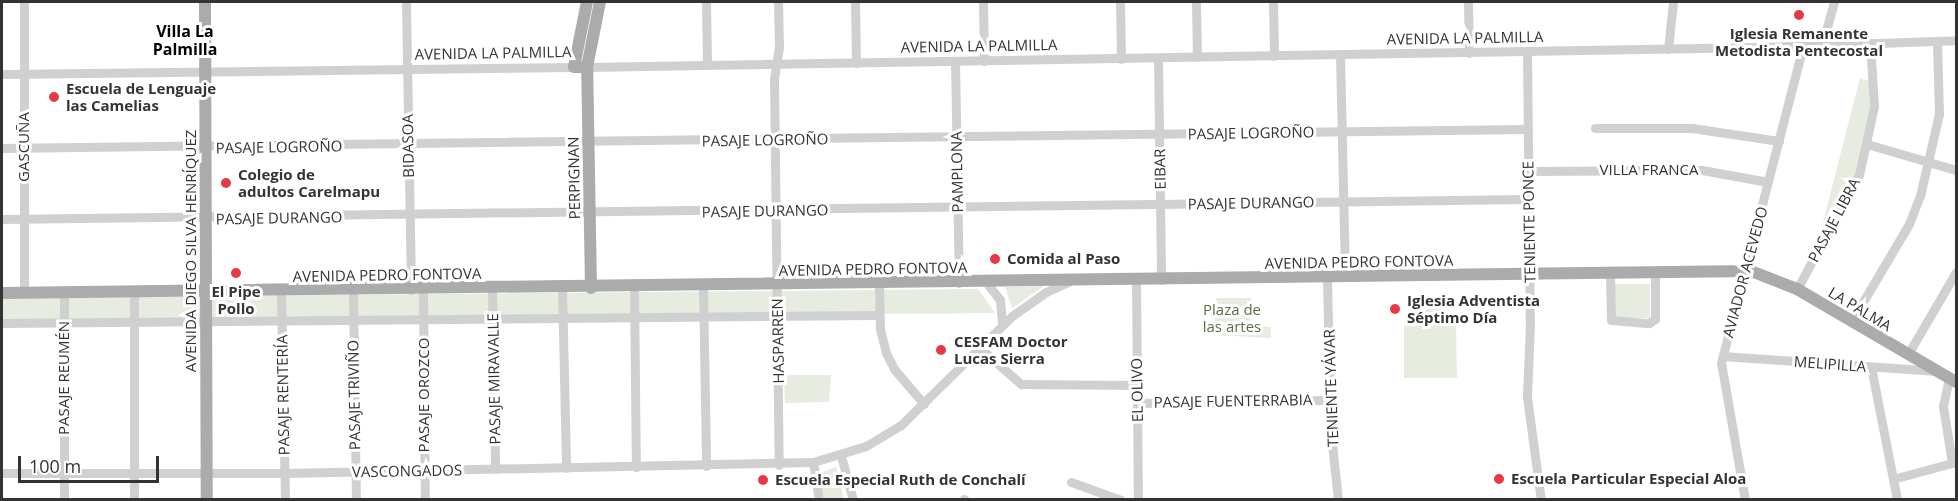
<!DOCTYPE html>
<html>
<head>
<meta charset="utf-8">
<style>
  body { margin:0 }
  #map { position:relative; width:1958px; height:501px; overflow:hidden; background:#fff; font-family:"Open Sans",sans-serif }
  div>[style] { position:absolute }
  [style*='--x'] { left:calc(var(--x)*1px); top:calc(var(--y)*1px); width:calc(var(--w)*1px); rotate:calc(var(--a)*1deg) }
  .green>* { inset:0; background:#e6ecdf }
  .minor>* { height:9px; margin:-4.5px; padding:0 4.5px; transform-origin:4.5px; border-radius:4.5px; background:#d0d0d0 }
  .major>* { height:12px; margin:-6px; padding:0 6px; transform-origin:6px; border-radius:6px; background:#ababab }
  .dots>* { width:16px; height:16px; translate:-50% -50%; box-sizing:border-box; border:3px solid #fff; border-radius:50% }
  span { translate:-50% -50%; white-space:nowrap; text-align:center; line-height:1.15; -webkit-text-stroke:6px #fff; paint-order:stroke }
  .poi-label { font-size:15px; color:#333; font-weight:700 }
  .left { translate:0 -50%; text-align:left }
  .street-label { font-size:15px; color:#333 }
  .park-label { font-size:15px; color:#56703f }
  .neighbourhood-label { font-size:16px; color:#000; font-weight:700 }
  .frame { position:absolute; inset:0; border:3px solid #333; pointer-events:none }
  .scale { position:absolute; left:18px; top:456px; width:141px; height:27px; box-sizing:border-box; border:3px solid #333; border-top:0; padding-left:8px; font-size:18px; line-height:21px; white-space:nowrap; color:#333; -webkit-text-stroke:4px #fff; paint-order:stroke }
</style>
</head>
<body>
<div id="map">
  <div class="green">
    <div style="clip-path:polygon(1860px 78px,1869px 81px,1871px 103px,1855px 176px,1818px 242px)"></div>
    <div style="clip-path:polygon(1615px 284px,1650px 284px,1650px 318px,1615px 319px)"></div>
    <div style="clip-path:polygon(1044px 286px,1012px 308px,1005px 287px)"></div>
    <div style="clip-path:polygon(978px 289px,995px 313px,2px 321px,2px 298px)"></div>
    <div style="clip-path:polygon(1216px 298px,1251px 298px,1250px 326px,1271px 327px,1271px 338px,1214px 335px)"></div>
    <div style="clip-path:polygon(1445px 301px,1446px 323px,1456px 323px,1457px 378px,1404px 378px,1404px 326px,1416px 326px,1416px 302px)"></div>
    <div style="clip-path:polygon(784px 375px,831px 375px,829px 402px,785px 403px)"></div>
    <div style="clip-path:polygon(836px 467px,844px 499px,824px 499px,820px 473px)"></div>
  </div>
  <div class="minor">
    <div style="--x:406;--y:2;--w:288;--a:89"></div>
    <div style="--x:706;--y:2;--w:63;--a:89.1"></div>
    <div style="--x:778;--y:2;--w:45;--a:88.7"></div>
    <div style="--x:779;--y:47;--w:32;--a:99"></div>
    <div style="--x:774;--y:79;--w:386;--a:89.3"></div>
    <div style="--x:855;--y:2;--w:61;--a:89.1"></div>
    <div style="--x:983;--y:2;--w:59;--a:89"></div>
    <div style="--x:1120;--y:2;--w:57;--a:89"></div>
    <div style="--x:1196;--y:2;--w:55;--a:89"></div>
    <div style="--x:1273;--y:2;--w:54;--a:88.9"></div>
    <div style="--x:1468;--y:2;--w:51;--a:88.9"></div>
    <div style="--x:1822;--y:45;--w:45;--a:-74.4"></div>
    <div style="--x:1668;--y:49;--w:47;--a:-83.9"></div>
    <div style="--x:1527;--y:52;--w:272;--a:89.4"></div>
    <div style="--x:1530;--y:324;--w:73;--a:92.4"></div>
    <div style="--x:1527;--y:397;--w:104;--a:82.3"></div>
    <div style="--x:1340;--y:55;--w:222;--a:88.7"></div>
    <div style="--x:1158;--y:58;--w:222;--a:89.2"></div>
    <div style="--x:955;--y:61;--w:222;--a:89"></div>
    <div style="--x:587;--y:67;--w:1173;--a:-0.98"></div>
    <div style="--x:1760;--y:47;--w:196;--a:-2"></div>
    <div style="--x:2;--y:74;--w:572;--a:-0.7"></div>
    <div style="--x:1595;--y:128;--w:97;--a:0"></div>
    <div style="--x:1692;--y:128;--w:88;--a:8.5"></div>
    <div style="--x:1867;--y:144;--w:93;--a:16.3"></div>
    <div style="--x:2;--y:148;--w:1526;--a:-0.71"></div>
    <div style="--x:1528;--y:171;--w:174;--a:-0.3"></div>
    <div style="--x:1702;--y:170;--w:67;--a:10.3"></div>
    <div style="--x:2;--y:219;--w:1526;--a:-0.75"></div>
    <div style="--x:1610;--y:273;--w:47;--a:88.8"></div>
    <div style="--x:1611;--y:320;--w:38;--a:5"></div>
    <div style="--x:1649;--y:323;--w:7;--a:-34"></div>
    <div style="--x:1655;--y:319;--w:47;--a:-90"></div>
    <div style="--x:1327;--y:277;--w:148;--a:88.8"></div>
    <div style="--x:1330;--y:425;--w:75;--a:83.9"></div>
    <div style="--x:1136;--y:280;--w:220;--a:89.5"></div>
    <div style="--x:986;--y:282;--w:23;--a:52"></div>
    <div style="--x:1000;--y:300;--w:25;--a:85"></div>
    <div style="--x:879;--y:284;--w:45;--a:88.7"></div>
    <div style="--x:880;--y:329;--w:25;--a:76"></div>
    <div style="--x:886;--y:353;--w:18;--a:63"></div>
    <div style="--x:894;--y:369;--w:46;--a:49.4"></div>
    <div style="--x:703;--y:286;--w:180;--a:89"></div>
    <div style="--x:634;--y:287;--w:180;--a:89.4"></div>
    <div style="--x:562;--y:288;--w:180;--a:88.7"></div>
    <div style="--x:492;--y:289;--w:180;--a:89"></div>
    <div style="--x:1797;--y:289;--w:130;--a:-61.5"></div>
    <div style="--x:1859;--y:175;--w:71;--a:-77.7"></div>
    <div style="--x:1874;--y:106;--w:63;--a:-93.6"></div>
    <div style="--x:353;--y:290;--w:210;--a:89.2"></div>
    <div style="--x:423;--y:290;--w:210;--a:89.5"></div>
    <div style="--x:281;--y:291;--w:209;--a:88.9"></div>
    <div style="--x:24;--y:293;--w:291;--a:-90"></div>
    <div style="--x:64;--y:293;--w:207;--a:90"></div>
    <div style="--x:1851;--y:322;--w:114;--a:-59.4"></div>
    <div style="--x:1909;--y:224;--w:30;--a:-69"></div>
    <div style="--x:1920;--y:196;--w:84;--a:-77"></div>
    <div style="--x:1939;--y:114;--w:73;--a:-91.6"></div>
    <div style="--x:2;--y:323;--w:877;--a:-0.52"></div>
    <div style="--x:980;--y:348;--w:55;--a:41.3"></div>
    <div style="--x:1021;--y:384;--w:116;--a:0.5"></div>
    <div style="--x:1908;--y:354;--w:95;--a:-59.7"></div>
    <div style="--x:1723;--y:356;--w:214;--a:4"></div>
    <div style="--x:1871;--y:367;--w:135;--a:78.9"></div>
    <div style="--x:1137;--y:403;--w:193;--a:-0.9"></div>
    <div style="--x:841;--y:456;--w:46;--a:74.7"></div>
    <div style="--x:813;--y:462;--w:38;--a:81"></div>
    <div style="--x:2;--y:473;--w:283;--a:0"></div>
    <div style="--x:285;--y:473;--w:528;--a:-1.19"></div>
    <div style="--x:813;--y:462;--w:55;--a:-16.8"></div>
    <div style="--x:866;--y:446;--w:41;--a:-31"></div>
    <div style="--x:901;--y:425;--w:156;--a:-44.5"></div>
    <div style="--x:1012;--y:316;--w:42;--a:-35.2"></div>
    <div style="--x:1046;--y:292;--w:24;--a:-24"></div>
    <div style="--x:1893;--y:479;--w:61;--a:-15.2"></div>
    <div style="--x:1952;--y:463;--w:58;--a:-99"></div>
    <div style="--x:1943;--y:406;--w:29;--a:-78"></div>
    <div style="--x:1071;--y:482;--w:53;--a:19.8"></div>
    <div style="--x:964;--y:499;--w:1;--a:90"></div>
    <div style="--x:134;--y:500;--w:208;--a:-90"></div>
    <div style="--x:1745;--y:500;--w:139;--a:-99.9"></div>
    <div style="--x:1721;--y:363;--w:326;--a:-75.5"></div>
  </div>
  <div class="major">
    <div style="--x:205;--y:2;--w:498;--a:89.8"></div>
    <div style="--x:587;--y:2;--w:66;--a:101.3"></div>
    <div style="--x:574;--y:67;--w:13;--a:0"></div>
    <div style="--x:591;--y:288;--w:221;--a:-91"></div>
    <div style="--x:587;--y:67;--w:66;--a:-78.7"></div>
    <div style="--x:2;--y:293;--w:1749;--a:-0.72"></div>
    <div style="--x:1751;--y:271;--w:49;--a:21.4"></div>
    <div style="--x:1797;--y:289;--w:184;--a:30.3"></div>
  </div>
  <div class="dots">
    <div style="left:1799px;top:15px;background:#e63946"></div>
    <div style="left:54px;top:97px;background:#e63946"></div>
    <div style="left:226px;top:183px;background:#e63946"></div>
    <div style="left:995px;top:259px;background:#e63946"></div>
    <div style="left:236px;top:273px;background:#e63946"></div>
    <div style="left:1395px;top:309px;background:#e63946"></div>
    <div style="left:941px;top:350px;background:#e63946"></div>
    <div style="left:1499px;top:479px;background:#e63946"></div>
    <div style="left:763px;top:480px;background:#e63946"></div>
  </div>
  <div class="poi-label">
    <span style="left:1799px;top:42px">Iglesia Remanente<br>Metodista Pentecostal</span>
    <span class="left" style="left:66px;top:97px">Escuela de Lenguaje<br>las Camelias</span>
    <span class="left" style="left:238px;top:183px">Colegio de<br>adultos Carelmapu</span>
    <span class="left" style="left:1007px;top:259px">Comida al Paso</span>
    <span style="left:236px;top:300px">El Pipe<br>Pollo</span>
    <span class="left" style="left:1407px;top:309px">Iglesia Adventista<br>Séptimo Día</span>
    <span class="left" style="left:954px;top:350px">CESFAM Doctor<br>Lucas Sierra</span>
    <span class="left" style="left:1511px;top:479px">Escuela Particular Especial Aloa</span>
    <span class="left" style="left:775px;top:480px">Escuela Especial Ruth de Conchalí</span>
  </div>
  <div class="street-label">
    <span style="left:1465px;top:38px;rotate:-1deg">AVENIDA LA PALMILLA</span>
    <span style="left:979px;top:46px;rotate:-1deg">AVENIDA LA PALMILLA</span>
    <span style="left:493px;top:53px;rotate:-1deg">AVENIDA LA PALMILLA</span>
    <span style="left:1251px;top:133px;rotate:-1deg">PASAJE LOGROÑO</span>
    <span style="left:765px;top:140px;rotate:-1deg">PASAJE LOGROÑO</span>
    <span style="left:408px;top:146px;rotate:-91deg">BIDASOA</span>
    <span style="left:24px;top:147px;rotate:-90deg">GASCUÑA</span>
    <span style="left:279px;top:147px;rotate:-1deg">PASAJE LOGROÑO</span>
    <span style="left:1160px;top:169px;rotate:-91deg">EIBAR</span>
    <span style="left:1649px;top:170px">VILLA FRANCA</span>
    <span style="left:957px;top:172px;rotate:-91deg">PAMPLONA</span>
    <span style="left:574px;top:178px;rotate:-91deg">PERPIGNAN</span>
    <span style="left:1251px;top:203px;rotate:-1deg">PASAJE DURANGO</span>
    <span style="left:765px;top:211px;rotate:-1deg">PASAJE DURANGO</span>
    <span style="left:279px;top:218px;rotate:-1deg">PASAJE DURANGO</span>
    <span style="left:1834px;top:220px;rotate:-62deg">PASAJE LIBRA</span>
    <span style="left:1529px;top:222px;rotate:-91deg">TENIENTE PONCE</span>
    <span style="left:191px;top:251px;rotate:-90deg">AVENIDA DIEGO SILVA HENRÍQUEZ</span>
    <span style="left:1359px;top:262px;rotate:-1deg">AVENIDA PEDRO FONTOVA</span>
    <span style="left:873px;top:269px;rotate:-1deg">AVENIDA PEDRO FONTOVA</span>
    <span style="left:1745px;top:272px;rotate:-75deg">AVIADOR ACEVEDO</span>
    <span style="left:387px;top:275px;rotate:-1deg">AVENIDA PEDRO FONTOVA</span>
    <span style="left:1860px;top:309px;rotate:31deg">LA PALMA</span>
    <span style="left:778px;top:341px;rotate:-91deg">HASPARREN</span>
    <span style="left:1830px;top:364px;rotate:4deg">MELIPILLA</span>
    <span style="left:64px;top:378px;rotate:-90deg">PASAJE REUMÉN</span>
    <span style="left:494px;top:379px;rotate:-91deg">PASAJE MIRAVALLE</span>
    <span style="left:1331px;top:388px;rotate:-92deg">TENIENTE YÁVAR</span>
    <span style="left:1137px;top:390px;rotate:-91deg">EL OLIVO</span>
    <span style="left:283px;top:395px;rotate:-91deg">PASAJE RENTERÍA</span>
    <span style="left:354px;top:395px;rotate:-91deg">PASAJE TRIVIÑO</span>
    <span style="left:424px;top:395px;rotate:-90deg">PASAJE OROZCO</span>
    <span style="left:1233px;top:401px;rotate:-1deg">PASAJE FUENTERRABIA</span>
    <span style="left:407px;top:471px;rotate:-1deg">VASCONGADOS</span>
  </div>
  <div class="park-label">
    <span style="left:1232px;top:318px">Plaza de<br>las artes</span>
  </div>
  <div class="neighbourhood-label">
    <span style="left:185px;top:40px">Villa La<br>Palmilla</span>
  </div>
  <div class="frame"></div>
  <div class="scale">100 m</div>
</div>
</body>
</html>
